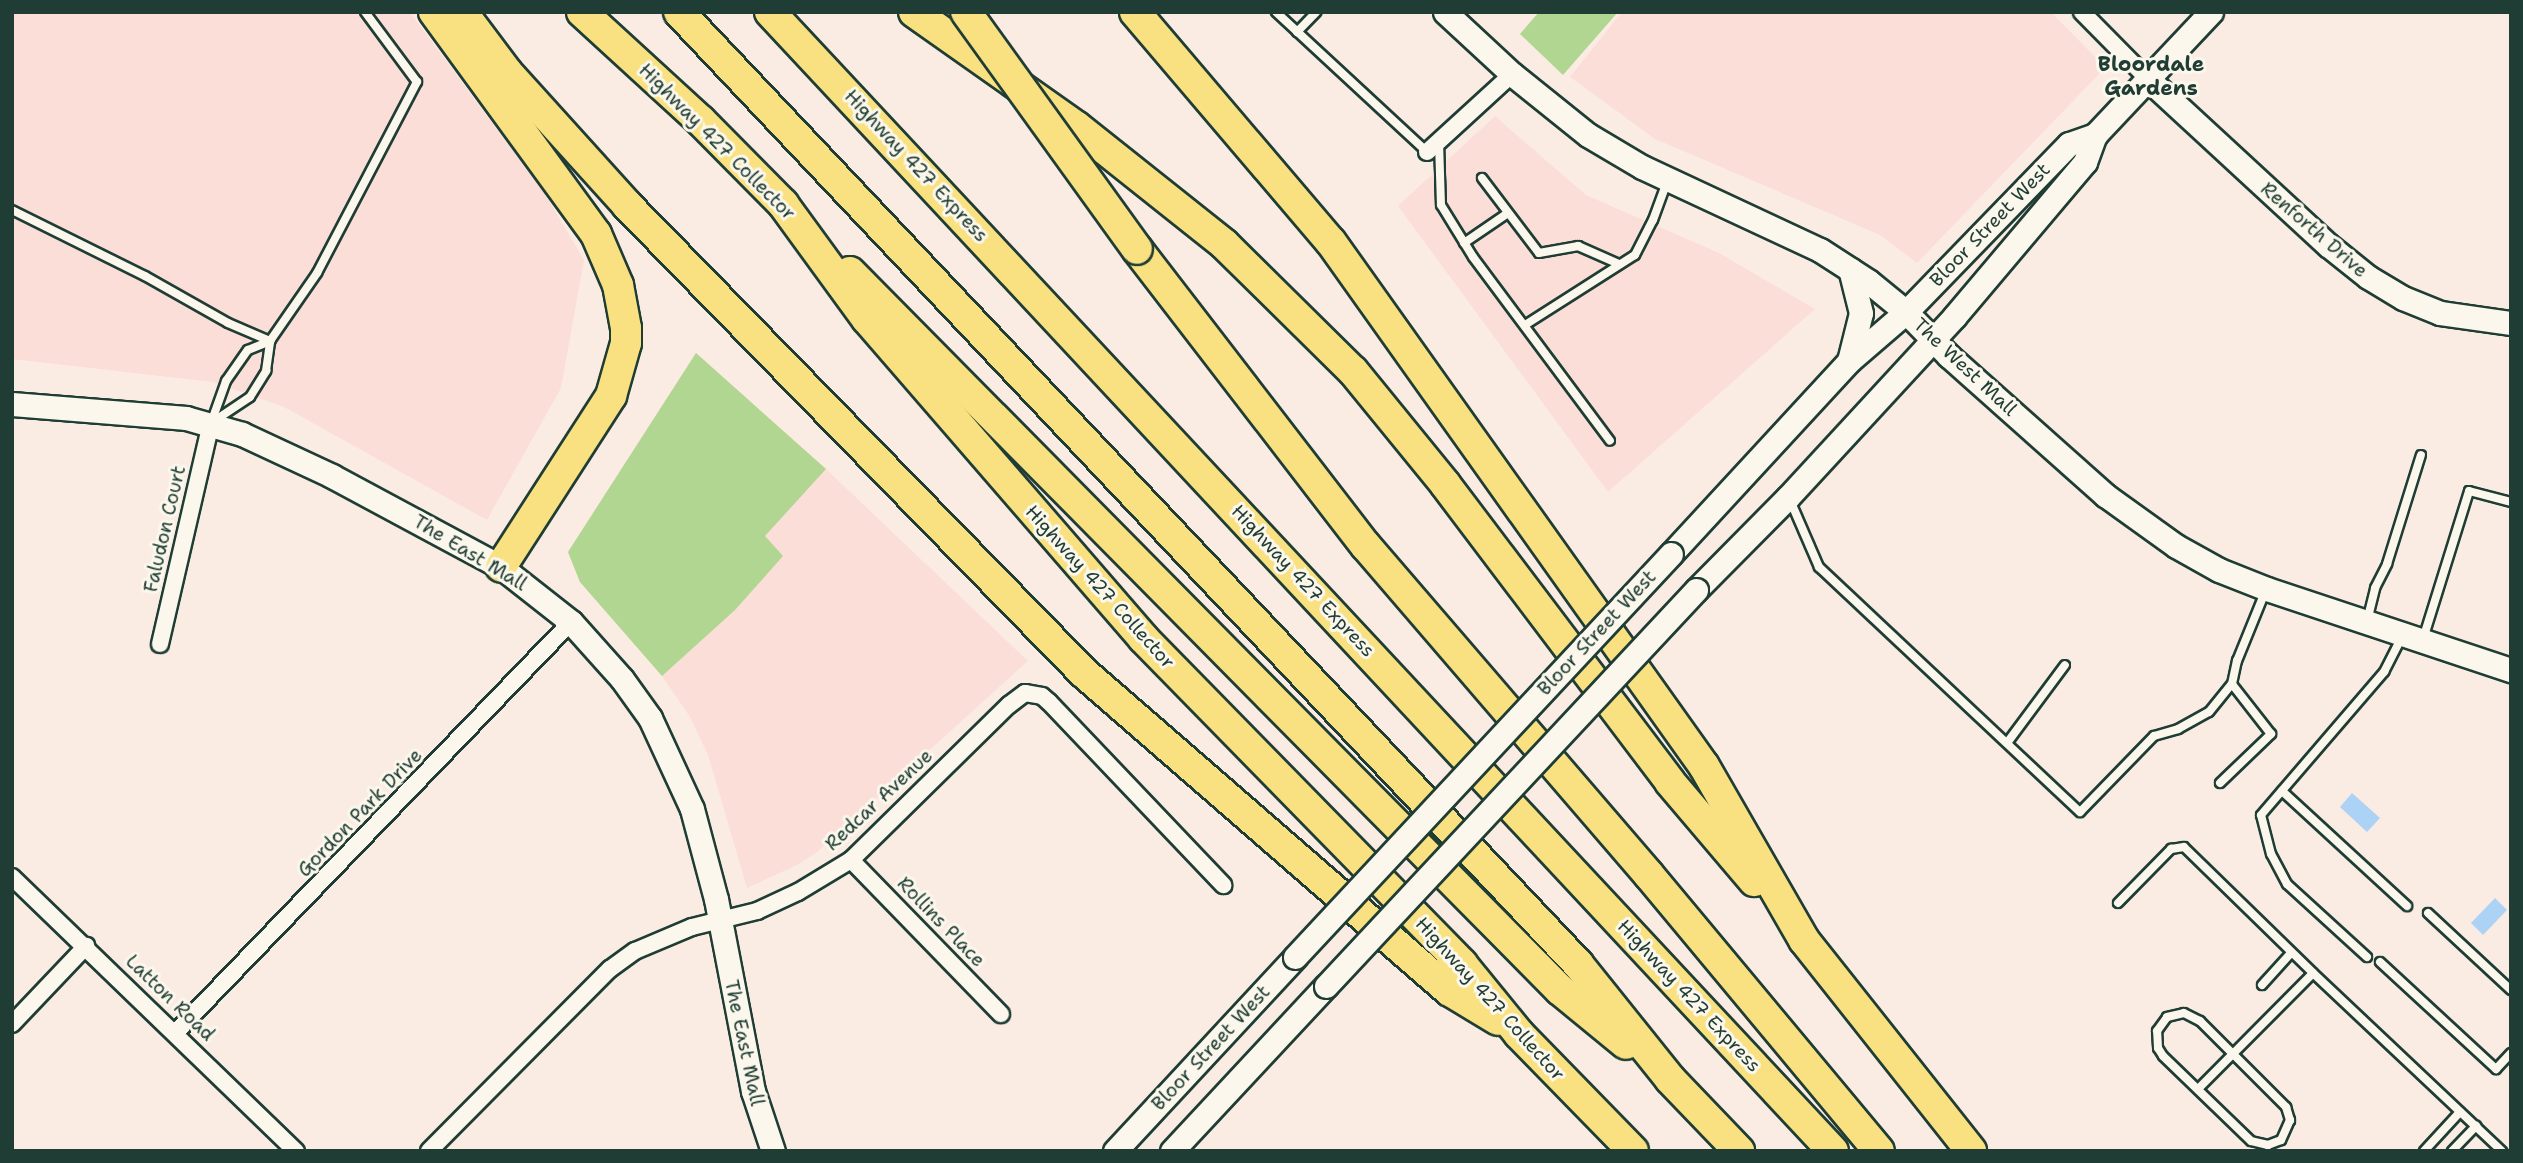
<!DOCTYPE html>
<html>
<head>
<meta charset="utf-8">
<style>
  body { margin:0 }
  #map { position:relative; width:2523px; height:1163px; overflow:hidden; background:#fbece3; font-family:"Shantell Sans",sans-serif }
  div>[style] { position:absolute }
  [style*='--x'] { left:calc(var(--x)*1px); top:calc(var(--y)*1px); width:calc(var(--w)*1px); rotate:calc(var(--a)*1deg) }
  .built>* { inset:0; background:#fbded8 }
  .green>* { inset:0; background:#b0d691 }
  .water>* { inset:0; background:#acd2f5 }
  .roads { filter:drop-shadow(2px 0 #1f3d34) drop-shadow(-2px 0 #1f3d34) drop-shadow(0 2px #1f3d34) drop-shadow(0 -2px #1f3d34) }
  .lane>* { height:8px; margin:-4px; padding:0 4px; transform-origin:4px; border-radius:4px; background:#fbf7ec }
  .street>* { height:16px; margin:-8px; padding:0 8px; transform-origin:8px; border-radius:8px; background:#fbf7ec }
  .secondary>* { height:23px; margin:-11.5px; padding:0 11.5px; transform-origin:11.5px; border-radius:11.5px; background:#fbf7ec }
  .highway>* { height:30px; margin:-15px; padding:0 15px; transform-origin:15px; border-radius:15px; background:#f9e181 }
  .bridges { filter:drop-shadow(2px 0 #1f3d34) drop-shadow(-2px 0 #1f3d34) drop-shadow(0 2px #1f3d34) drop-shadow(0 -2px #1f3d34) }
  .secondary-bridge>* { height:23px; margin:-11.5px; padding:0 11.5px; transform-origin:11.5px; border-radius:11.5px; background:#fbf7ec }
  .highway-bridge>* { height:30px; margin:-15px; padding:0 15px; transform-origin:15px; border-radius:15px; background:#f9e181 }
  span { translate:-50% -50%; white-space:nowrap; text-align:center; line-height:1.15; -webkit-text-stroke:6px #fbf7ec; paint-order:stroke }
  .street-label { font-size:19px; color:#1f3d34 }
  .neighbourhood-label { font-size:21px; color:#1f3d34; font-weight:700 }
  .frame { position:absolute; inset:0; border:14px solid #1f3d34; pointer-events:none }
</style>
</head>
<body>
<div id="map">
  <div class="built">
    <div style="clip-path:polygon(12px 12px,410px 12px,547px 197px,584px 260px,561px 388px,487px 520px,284px 407px,213px 382px,12px 359px)"></div>
    <div style="clip-path:polygon(1622px 12px,2051px 12px,2100px 62px,2102px 71px,1917px 263px,1880px 235px,1655px 139px,1570px 77px)"></div>
    <div style="clip-path:polygon(1495px 116px,1586px 195px,1719px 253px,1815px 309px,1608px 492px,1398px 206px)"></div>
    <div style="clip-path:polygon(696px 353px,826px 469px,1028px 661px,817px 852px,797px 865px,747px 888px,708px 755px,690px 717px,662px 676px,580px 582px,568px 552px)"></div>
  </div>
  <div class="green">
    <div style="clip-path:polygon(1539px 12px,1618px 12px,1563px 75px,1520px 34px)"></div>
    <div style="clip-path:polygon(696px 353px,826px 469px,765px 536px,783px 556px,735px 610px,662px 676px,580px 582px,568px 552px)"></div>
  </div>
  <div class="water">
    <div style="clip-path:polygon(2352px 793px,2380px 818px,2367px 832px,2340px 807px)"></div>
    <div style="clip-path:polygon(2495px 898px,2507px 910px,2483px 935px,2471px 923px)"></div>
  </div>
  <div class="roads">
    <div class="lane">
      <div style="--x:1276;--y:12;--w:206;--a:42.8"></div>
      <div style="--x:1297;--y:32;--w:28;--a:-46"></div>
      <div style="--x:1439;--y:142;--w:63;--a:88.2"></div>
      <div style="--x:1441;--y:205;--w:61;--a:58.4"></div>
      <div style="--x:1473;--y:257;--w:229;--a:53.3"></div>
      <div style="--x:1482;--y:178;--w:94;--a:52.8"></div>
      <div style="--x:1539;--y:253;--w:40;--a:-10"></div>
      <div style="--x:1578;--y:246;--w:45;--a:23.7"></div>
      <div style="--x:12;--y:210;--w:148;--a:26.4"></div>
      <div style="--x:145;--y:276;--w:95;--a:29.5"></div>
      <div style="--x:228;--y:323;--w:46;--a:23.2"></div>
      <div style="--x:1464;--y:243;--w:53;--a:-34.3"></div>
      <div style="--x:1525;--y:325;--w:130;--a:-32.5"></div>
      <div style="--x:1635;--y:255;--w:39;--a:-63"></div>
      <div style="--x:1653;--y:220;--w:40;--a:-69.8"></div>
      <div style="--x:214;--y:421;--w:43;--a:-33.7"></div>
      <div style="--x:250;--y:397;--w:31;--a:-58"></div>
      <div style="--x:266;--y:371;--w:30;--a:-82"></div>
      <div style="--x:270;--y:341;--w:83;--a:-55.3"></div>
      <div style="--x:317;--y:273;--w:216;--a:-62.4"></div>
      <div style="--x:417;--y:82;--w:87;--a:-126.6"></div>
      <div style="--x:211;--y:423;--w:45;--a:-70.3"></div>
      <div style="--x:226;--y:381;--w:38;--a:-55"></div>
      <div style="--x:248;--y:350;--w:24;--a:-22"></div>
      <div style="--x:1790;--y:500;--w:73;--a:66.6"></div>
      <div style="--x:1819;--y:567;--w:358;--a:43.2"></div>
      <div style="--x:2080;--y:812;--w:106;--a:-45.8"></div>
      <div style="--x:2154;--y:736;--w:25;--a:-16"></div>
      <div style="--x:2178;--y:729;--w:35;--a:-29"></div>
      <div style="--x:2209;--y:712;--w:36;--a:-51"></div>
      <div style="--x:2232;--y:684;--w:24;--a:-78"></div>
      <div style="--x:2237;--y:661;--w:74;--a:-67.9"></div>
      <div style="--x:2367;--y:621;--w:34;--a:-76"></div>
      <div style="--x:2375;--y:588;--w:27;--a:-63"></div>
      <div style="--x:2387;--y:564;--w:114;--a:-72.7"></div>
      <div style="--x:2423;--y:639;--w:155;--a:-72.7"></div>
      <div style="--x:2469;--y:491;--w:43;--a:14.7"></div>
      <div style="--x:2007;--y:743;--w:97;--a:-53.4"></div>
      <div style="--x:2220;--y:783;--w:71;--a:-43.9"></div>
      <div style="--x:2271;--y:734;--w:63;--a:-128"></div>
      <div style="--x:2282;--y:791;--w:170;--a:42.6"></div>
      <div style="--x:2118;--y:903;--w:76;--a:-45.5"></div>
      <div style="--x:2171;--y:849;--w:13;--a:-9"></div>
      <div style="--x:2184;--y:847;--w:180;--a:44.3"></div>
      <div style="--x:2313;--y:973;--w:260;--a:43.3"></div>
      <div style="--x:2428;--y:913;--w:113;--a:42.9"></div>
      <div style="--x:2367;--y:957;--w:108;--a:-137.6"></div>
      <div style="--x:2287;--y:884;--w:34;--a:-118"></div>
      <div style="--x:2271;--y:854;--w:40;--a:-104.4"></div>
      <div style="--x:2261;--y:815;--w:189;--a:-49.3"></div>
      <div style="--x:2384;--y:672;--w:39;--a:-63"></div>
      <div style="--x:2380;--y:962;--w:158;--a:42.7"></div>
      <div style="--x:2496;--y:1069;--w:22;--a:-47"></div>
      <div style="--x:2262;--y:985;--w:43;--a:-47.8"></div>
      <div style="--x:2184;--y:1013;--w:18;--a:27"></div>
      <div style="--x:2200;--y:1021;--w:122;--a:45"></div>
      <div style="--x:2286;--y:1107;--w:14;--a:73"></div>
      <div style="--x:2290;--y:1120;--w:22;--a:114"></div>
      <div style="--x:2281;--y:1140;--w:14;--a:159"></div>
      <div style="--x:2268;--y:1145;--w:17;--a:-167"></div>
      <div style="--x:2251;--y:1141;--w:122;--a:-136"></div>
      <div style="--x:2163;--y:1056;--w:9;--a:-122"></div>
      <div style="--x:2158;--y:1048;--w:17;--a:-93"></div>
      <div style="--x:2157;--y:1031;--w:17;--a:-54"></div>
      <div style="--x:2167;--y:1017;--w:17;--a:-13"></div>
      <div style="--x:2198;--y:1089;--w:163;--a:-45.2"></div>
      <div style="--x:2424;--y:1151;--w:53;--a:-47.3"></div>
      <div style="--x:2452;--y:1151;--w:35;--a:-46"></div>
    </div>
    <div class="street">
      <div style="--x:2082;--y:12;--w:94;--a:45.4"></div>
      <div style="--x:1427;--y:152;--w:115;--a:-42.5"></div>
      <div style="--x:160;--y:644;--w:227;--a:-77"></div>
      <div style="--x:851;--y:860;--w:215;--a:45.8"></div>
      <div style="--x:12;--y:877;--w:395;--a:44"></div>
      <div style="--x:12;--y:1024;--w:108;--a:-46.5"></div>
      <div style="--x:176;--y:1032;--w:569;--a:-46.07"></div>
      <div style="--x:429;--y:1151;--w:257;--a:-45.2"></div>
      <div style="--x:610;--y:969;--w:31;--a:-36"></div>
      <div style="--x:635;--y:951;--w:62;--a:-22.8"></div>
      <div style="--x:692;--y:927;--w:67;--a:-13.8"></div>
      <div style="--x:757;--y:911;--w:45;--a:-24.9"></div>
      <div style="--x:798;--y:892;--w:62;--a:-31.1"></div>
      <div style="--x:851;--y:860;--w:221;--a:-44.5"></div>
      <div style="--x:1009;--y:705;--w:20;--a:-37"></div>
      <div style="--x:1025;--y:693;--w:17;--a:10"></div>
      <div style="--x:1042;--y:696;--w:9;--a:41"></div>
      <div style="--x:1049;--y:702;--w:253;--a:46.4"></div>
    </div>
    <div class="secondary">
      <div style="--x:1445;--y:12;--w:91;--a:42.8"></div>
      <div style="--x:1512;--y:74;--w:97;--a:38.8"></div>
      <div style="--x:1588;--y:135;--w:63;--a:30.7"></div>
      <div style="--x:1642;--y:167;--w:196;--a:25"></div>
      <div style="--x:1820;--y:250;--w:57;--a:32.9"></div>
      <div style="--x:1868;--y:281;--w:49;--a:39.2"></div>
      <div style="--x:1906;--y:312;--w:62;--a:45.7"></div>
      <div style="--x:1949;--y:356;--w:209;--a:41.7"></div>
      <div style="--x:2105;--y:495;--w:87;--a:35.7"></div>
      <div style="--x:2176;--y:546;--w:49;--a:29.2"></div>
      <div style="--x:2219;--y:570;--w:52;--a:21.6"></div>
      <div style="--x:2267;--y:589;--w:257;--a:18.4"></div>
      <div style="--x:2148;--y:79;--w:245;--a:42.7"></div>
      <div style="--x:2328;--y:245;--w:51;--a:38.7"></div>
      <div style="--x:2368;--y:277;--w:41;--a:31"></div>
      <div style="--x:2403;--y:298;--w:40;--a:22"></div>
      <div style="--x:2440;--y:313;--w:72;--a:8"></div>
      <div style="--x:1849;--y:361;--w:49;--a:-76"></div>
      <div style="--x:1861;--y:313;--w:45;--a:-104"></div>
      <div style="--x:12;--y:404;--w:175;--a:4.6"></div>
      <div style="--x:186;--y:418;--w:58;--a:15.9"></div>
      <div style="--x:242;--y:434;--w:99;--a:25"></div>
      <div style="--x:332;--y:476;--w:192;--a:28.3"></div>
      <div style="--x:501;--y:567;--w:89;--a:38.2"></div>
      <div style="--x:571;--y:622;--w:76;--a:48.2"></div>
      <div style="--x:622;--y:679;--w:48;--a:54.3"></div>
      <div style="--x:650;--y:718;--w:100;--a:65.2"></div>
      <div style="--x:692;--y:809;--w:93;--a:75.1"></div>
      <div style="--x:716;--y:899;--w:196;--a:79.1"></div>
      <div style="--x:753;--y:1091;--w:63;--a:71.6"></div>
      <div style="--x:1671;--y:554;--w:263;--a:-47.3"></div>
      <div style="--x:1849;--y:361;--w:75;--a:-40.7"></div>
      <div style="--x:1906;--y:312;--w:234;--a:-45.9"></div>
      <div style="--x:2069;--y:144;--w:28;--a:-19"></div>
      <div style="--x:1696;--y:590;--w:131;--a:-45.3"></div>
      <div style="--x:1788;--y:497;--w:245;--a:-47.3"></div>
      <div style="--x:1954;--y:317;--w:203;--a:-49.8"></div>
      <div style="--x:2085;--y:162;--w:29;--a:-70"></div>
      <div style="--x:2095;--y:135;--w:169;--a:-46.7"></div>
      <div style="--x:1115;--y:1151;--w:265;--a:-47.1"></div>
      <div style="--x:1172;--y:1151;--w:226;--a:-47"></div>
    </div>
    <div class="highway">
      <div style="--x:434;--y:12;--w:275;--a:53.9"></div>
      <div style="--x:596;--y:234;--w:56;--a:66.7"></div>
      <div style="--x:618;--y:285;--w:44;--a:79.5"></div>
      <div style="--x:626;--y:328;--w:15;--a:90"></div>
      <div style="--x:626;--y:343;--w:55;--a:105.8"></div>
      <div style="--x:611;--y:396;--w:203;--a:122.8"></div>
      <div style="--x:462;--y:12;--w:75;--a:53.1"></div>
      <div style="--x:507;--y:72;--w:179;--a:47.9"></div>
      <div style="--x:627;--y:205;--w:654;--a:45.68"></div>
      <div style="--x:1084;--y:673;--w:485;--a:41"></div>
      <div style="--x:1450;--y:991;--w:56;--a:31.1"></div>
      <div style="--x:582;--y:12;--w:161;--a:42.5"></div>
      <div style="--x:701;--y:121;--w:117;--a:45.3"></div>
      <div style="--x:783;--y:204;--w:142;--a:53.9"></div>
      <div style="--x:867;--y:319;--w:422;--a:49.1"></div>
      <div style="--x:1143;--y:638;--w:456;--a:45.6"></div>
      <div style="--x:1462;--y:964;--w:90;--a:50.8"></div>
      <div style="--x:1519;--y:1034;--w:163;--a:45.7"></div>
      <div style="--x:679;--y:12;--w:1309;--a:46.64"></div>
      <div style="--x:1578;--y:964;--w:147;--a:51.3"></div>
      <div style="--x:1670;--y:1079;--w:100;--a:46.2"></div>
      <div style="--x:770;--y:12;--w:1558;--a:46.98"></div>
      <div style="--x:914;--y:12;--w:199;--a:35.2"></div>
      <div style="--x:1077;--y:127;--w:188;--a:38.5"></div>
      <div style="--x:1224;--y:244;--w:181;--a:44.6"></div>
      <div style="--x:1353;--y:371;--w:146;--a:50.8"></div>
      <div style="--x:1445;--y:484;--w:373;--a:52.9"></div>
      <div style="--x:1670;--y:782;--w:130;--a:49.7"></div>
      <div style="--x:1135;--y:12;--w:302;--a:49.6"></div>
      <div style="--x:1331;--y:242;--w:643;--a:54.56"></div>
      <div style="--x:1704;--y:766;--w:201;--a:60.1"></div>
      <div style="--x:1804;--y:940;--w:269;--a:51.6"></div>
      <div style="--x:1137;--y:249;--w:375;--a:52.4"></div>
      <div style="--x:1366;--y:546;--w:434;--a:49.3"></div>
      <div style="--x:1649;--y:875;--w:359;--a:50.2"></div>
      <div style="--x:850;--y:272;--w:1010;--a:45.32"></div>
      <div style="--x:1560;--y:990;--w:85;--a:39.3"></div>
    </div>
  </div>
  <div class="bridges">
    <div class="secondary-bridge">
      <div style="--x:1295;--y:957;--w:551;--a:-46.99"></div>
      <div style="--x:1326;--y:986;--w:542;--a:-46.94"></div>
    </div>
    <div class="highway-bridge">
      <div style="--x:966;--y:12;--w:292;--a:54.2"></div>
    </div>
  </div>
  <div class="street-label">
    <span style="left:717px;top:142px;rotate:45deg">Highway 427 Collector</span>
    <span style="left:916px;top:166px;rotate:47deg">Highway 427 Express</span>
    <span style="left:1990px;top:225px;rotate:-46deg">Bloor Street West</span>
    <span style="left:2314px;top:230px;rotate:41deg">Renforth Drive</span>
    <span style="left:1965px;top:367px;rotate:43deg">The West Mall</span>
    <span style="left:165px;top:529px;rotate:-77deg">Faludon Court</span>
    <span style="left:470px;top:553px;rotate:31deg">The East Mall</span>
    <span style="left:1303px;top:581px;rotate:47deg">Highway 427 Express</span>
    <span style="left:1100px;top:587px;rotate:48deg">Highway 427 Collector</span>
    <span style="left:1597px;top:633px;rotate:-47deg">Bloor Street West</span>
    <span style="left:879px;top:800px;rotate:-43deg">Redcar Avenue</span>
    <span style="left:360px;top:813px;rotate:-46deg">Gordon Park Drive</span>
    <span style="left:941px;top:922px;rotate:46deg">Rollins Place</span>
    <span style="left:1689px;top:996px;rotate:47deg">Highway 427 Express</span>
    <span style="left:170px;top:998px;rotate:44deg">Latton Road</span>
    <span style="left:1490px;top:999px;rotate:48deg">Highway 427 Collector</span>
    <span style="left:744px;top:1043px;rotate:78deg">The East Mall</span>
    <span style="left:1211px;top:1048px;rotate:-47deg">Bloor Street West</span>
  </div>
  <div class="neighbourhood-label">
    <span style="left:2151px;top:76px">Bloordale<br>Gardens</span>
  </div>
  <div class="frame"></div>
</div>
</body>
</html>
